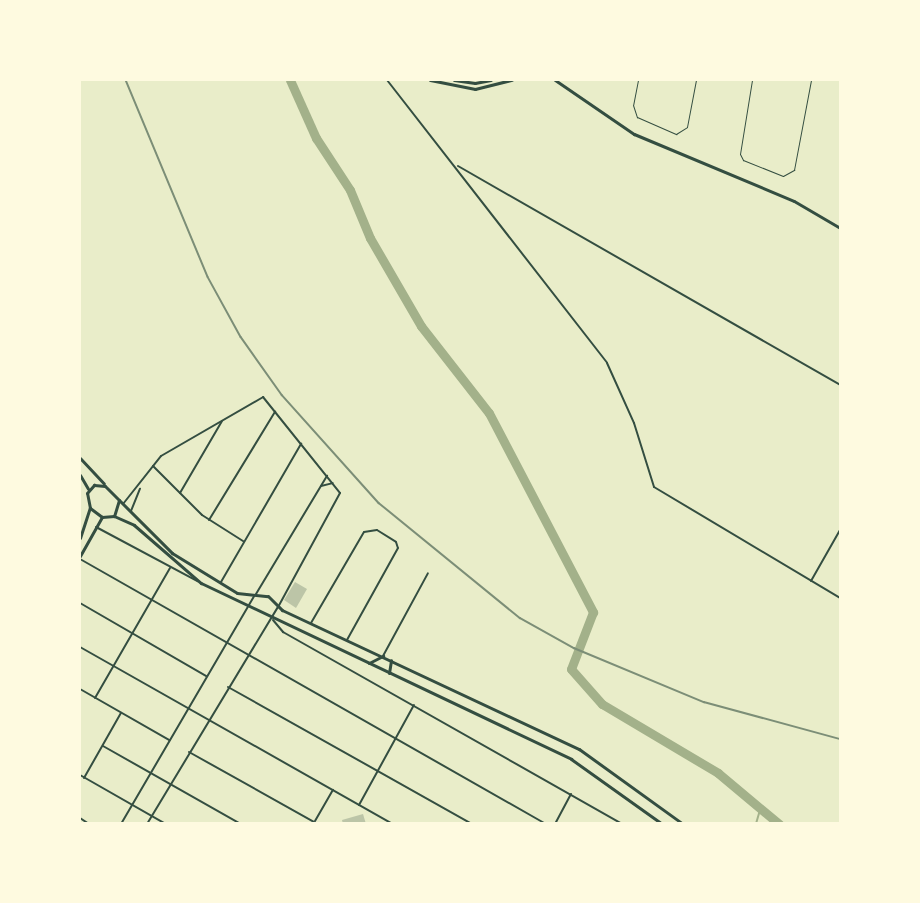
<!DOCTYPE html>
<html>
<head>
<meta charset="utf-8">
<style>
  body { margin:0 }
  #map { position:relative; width:920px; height:903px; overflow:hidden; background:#e9edc9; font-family:"Roboto Serif",serif }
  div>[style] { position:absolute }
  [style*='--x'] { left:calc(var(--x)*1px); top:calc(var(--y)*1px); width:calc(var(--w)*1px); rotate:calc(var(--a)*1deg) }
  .stream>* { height:1.5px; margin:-0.75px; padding:0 0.75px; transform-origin:0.75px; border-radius:0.75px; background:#a3b18a }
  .river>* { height:9px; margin:-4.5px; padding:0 4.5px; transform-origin:4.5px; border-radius:4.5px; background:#a3b18a }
  .building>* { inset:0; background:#bcc5a7 }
  .service>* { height:1px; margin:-0.5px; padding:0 0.5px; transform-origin:0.5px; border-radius:0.5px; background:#344e41 }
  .minor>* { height:2px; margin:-1px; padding:0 1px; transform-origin:1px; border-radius:1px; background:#344e41 }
  .tertiary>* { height:2px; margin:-1px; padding:0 1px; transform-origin:1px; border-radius:1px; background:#344e41 }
  .secondary>* { height:3px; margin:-1.5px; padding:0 1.5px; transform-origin:1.5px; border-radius:1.5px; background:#344e41 }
  .primary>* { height:3px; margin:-1.5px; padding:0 1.5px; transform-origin:1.5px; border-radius:1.5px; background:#344e41 }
  .rail>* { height:1.5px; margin:-0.75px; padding:0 0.75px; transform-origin:0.75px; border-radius:0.75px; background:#7c8e77 }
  span { translate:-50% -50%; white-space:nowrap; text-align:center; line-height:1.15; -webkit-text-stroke:4.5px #fefae0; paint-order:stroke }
  .frame { position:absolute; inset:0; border:81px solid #fefae0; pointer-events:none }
</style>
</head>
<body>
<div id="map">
  <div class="stream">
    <div style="--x:756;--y:824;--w:15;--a:-74"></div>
  </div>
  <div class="river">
    <div style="--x:290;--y:80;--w:64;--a:65.9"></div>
    <div style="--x:316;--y:138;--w:62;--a:56.8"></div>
    <div style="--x:350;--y:190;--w:52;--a:67.4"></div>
    <div style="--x:370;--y:238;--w:102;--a:59.9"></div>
    <div style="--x:421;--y:326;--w:110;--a:52"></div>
    <div style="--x:489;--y:413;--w:225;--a:62.4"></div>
    <div style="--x:593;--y:612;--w:61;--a:111.1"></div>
    <div style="--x:571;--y:669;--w:47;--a:48.5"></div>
    <div style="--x:602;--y:704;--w:135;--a:30.7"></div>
    <div style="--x:718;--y:773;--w:80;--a:39.9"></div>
  </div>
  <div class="building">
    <div style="clip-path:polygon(295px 582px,307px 589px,296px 608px,284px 600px)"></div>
    <div style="clip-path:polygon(363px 814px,366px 824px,343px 824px,342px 820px)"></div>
  </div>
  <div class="service">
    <div style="--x:638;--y:80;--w:25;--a:101"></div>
    <div style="--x:633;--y:105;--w:13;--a:72"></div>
    <div style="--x:637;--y:117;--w:43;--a:23.6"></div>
    <div style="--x:676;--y:134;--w:13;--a:-32"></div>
    <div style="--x:687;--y:127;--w:48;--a:-79.2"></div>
    <div style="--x:752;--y:80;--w:75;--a:99.2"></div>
    <div style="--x:740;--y:154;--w:7;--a:63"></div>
    <div style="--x:743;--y:160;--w:43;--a:21.8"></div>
    <div style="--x:783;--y:176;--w:13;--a:-29"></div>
    <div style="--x:794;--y:170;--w:92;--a:-79.3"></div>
  </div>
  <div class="minor">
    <div style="--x:387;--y:80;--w:358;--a:52.1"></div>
    <div style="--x:607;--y:363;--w:66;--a:65.8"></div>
    <div style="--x:634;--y:423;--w:67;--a:72.6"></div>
    <div style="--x:654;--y:487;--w:217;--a:30.8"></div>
    <div style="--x:458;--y:166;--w:440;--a:29.8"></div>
    <div style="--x:153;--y:466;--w:69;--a:45"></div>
    <div style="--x:202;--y:515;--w:49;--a:32.4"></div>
    <div style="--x:321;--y:486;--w:12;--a:-14"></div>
    <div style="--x:180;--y:493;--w:83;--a:-59.7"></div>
    <div style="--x:123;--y:504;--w:61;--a:-51.6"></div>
    <div style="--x:161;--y:456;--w:118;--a:-30"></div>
    <div style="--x:263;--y:397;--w:123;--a:51.3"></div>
    <div style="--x:340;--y:493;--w:130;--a:118.5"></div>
    <div style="--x:131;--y:511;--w:24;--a:-68"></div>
    <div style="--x:209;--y:520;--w:127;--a:-58.6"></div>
    <div style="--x:96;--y:527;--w:115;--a:28.1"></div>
    <div style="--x:80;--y:559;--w:536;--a:29.63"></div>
    <div style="--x:811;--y:581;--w:59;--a:-60.4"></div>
    <div style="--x:221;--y:582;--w:160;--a:-59.9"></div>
    <div style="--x:256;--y:594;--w:138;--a:-59"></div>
    <div style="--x:80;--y:603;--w:146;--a:30.1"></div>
    <div style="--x:273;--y:620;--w:16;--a:50"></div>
    <div style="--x:283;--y:632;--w:390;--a:29.5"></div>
    <div style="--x:311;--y:623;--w:105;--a:-59.8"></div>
    <div style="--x:364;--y:532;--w:13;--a:-9"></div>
    <div style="--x:377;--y:530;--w:22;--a:32"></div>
    <div style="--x:396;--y:542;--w:6;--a:72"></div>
    <div style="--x:398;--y:548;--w:105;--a:119"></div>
    <div style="--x:80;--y:647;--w:360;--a:29.5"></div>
    <div style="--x:383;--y:656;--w:94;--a:-61.5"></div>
    <div style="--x:228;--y:687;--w:280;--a:29.3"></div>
    <div style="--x:80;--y:689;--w:103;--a:29.8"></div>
    <div style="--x:95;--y:698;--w:150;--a:-60"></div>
    <div style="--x:103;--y:746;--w:159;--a:29.5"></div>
    <div style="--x:189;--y:752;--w:143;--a:29.2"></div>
    <div style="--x:80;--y:775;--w:99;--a:29.7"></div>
    <div style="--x:84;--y:778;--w:75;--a:-60.4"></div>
    <div style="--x:359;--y:805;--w:114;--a:-61.2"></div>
    <div style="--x:80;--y:818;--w:11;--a:34"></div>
    <div style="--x:315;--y:821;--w:36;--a:-60"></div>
    <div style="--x:555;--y:824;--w:34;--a:-62"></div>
  </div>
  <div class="tertiary">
    <div style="--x:121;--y:824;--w:264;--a:-59.7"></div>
    <div style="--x:147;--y:824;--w:253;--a:-58.9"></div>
  </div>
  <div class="secondary">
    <div style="--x:555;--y:80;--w:96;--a:34.4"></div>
    <div style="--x:634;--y:134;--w:173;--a:22.7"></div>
    <div style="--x:794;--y:201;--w:53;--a:30.4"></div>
    <div style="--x:80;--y:538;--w:32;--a:-72"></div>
    <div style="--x:80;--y:556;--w:45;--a:-60.6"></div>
  </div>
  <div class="primary">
    <div style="--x:430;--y:80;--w:46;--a:11.3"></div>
    <div style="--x:475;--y:89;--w:38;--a:-14"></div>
    <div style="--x:454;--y:80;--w:21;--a:8"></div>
    <div style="--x:475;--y:83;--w:16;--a:-11"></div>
    <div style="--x:80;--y:458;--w:35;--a:47"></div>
    <div style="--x:80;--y:475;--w:16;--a:60"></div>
    <div style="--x:119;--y:500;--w:17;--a:107"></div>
    <div style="--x:114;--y:516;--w:12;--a:175"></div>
    <div style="--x:102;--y:517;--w:15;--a:-143"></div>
    <div style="--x:90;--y:508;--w:15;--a:-101"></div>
    <div style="--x:87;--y:493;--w:11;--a:-49"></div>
    <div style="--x:94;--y:485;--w:11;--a:5"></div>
    <div style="--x:105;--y:486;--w:95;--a:45"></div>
    <div style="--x:172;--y:553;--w:76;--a:31.6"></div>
    <div style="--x:237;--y:593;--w:31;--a:6"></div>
    <div style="--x:268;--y:596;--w:20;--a:45"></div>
    <div style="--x:282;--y:610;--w:328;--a:25.1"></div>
    <div style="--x:579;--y:749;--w:128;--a:35.8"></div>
    <div style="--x:114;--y:516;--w:22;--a:24"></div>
    <div style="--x:134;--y:525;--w:89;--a:40.9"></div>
    <div style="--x:201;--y:583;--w:410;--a:25.4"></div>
    <div style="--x:571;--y:759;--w:112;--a:35.5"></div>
    <div style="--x:369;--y:663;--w:16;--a:-27"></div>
    <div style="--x:389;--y:673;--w:13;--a:-81"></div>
  </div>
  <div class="rail">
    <div style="--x:126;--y:80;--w:213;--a:67.4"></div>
    <div style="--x:208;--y:277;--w:68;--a:61.2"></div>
    <div style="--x:241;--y:337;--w:71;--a:54.7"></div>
    <div style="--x:282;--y:395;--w:145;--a:48.1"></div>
    <div style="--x:379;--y:503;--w:182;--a:39.2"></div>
    <div style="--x:520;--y:618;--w:62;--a:29.1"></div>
    <div style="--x:574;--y:648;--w:141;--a:22.6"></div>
    <div style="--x:704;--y:702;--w:141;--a:15.2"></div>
  </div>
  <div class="frame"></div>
</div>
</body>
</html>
